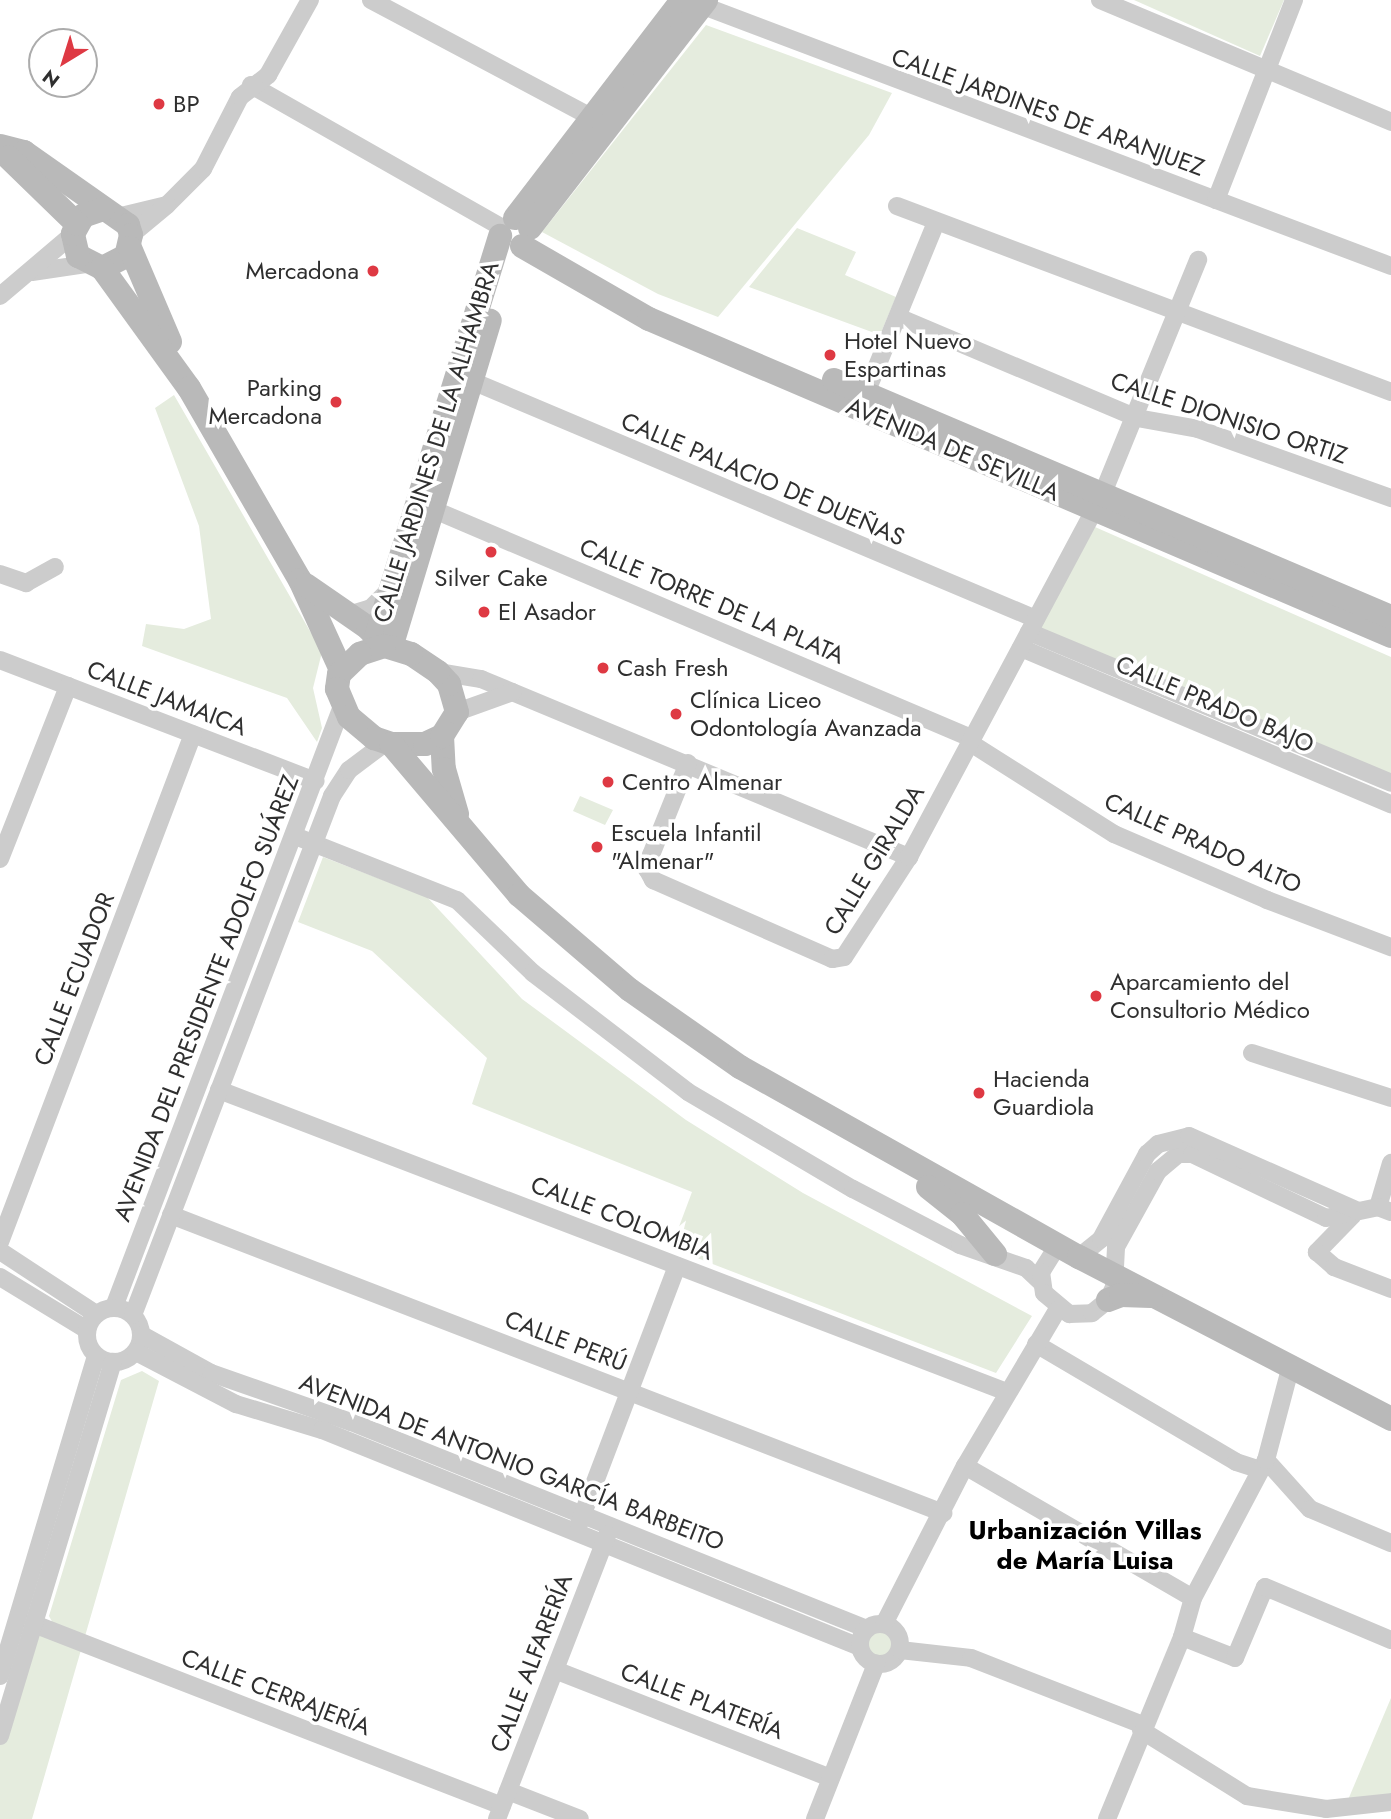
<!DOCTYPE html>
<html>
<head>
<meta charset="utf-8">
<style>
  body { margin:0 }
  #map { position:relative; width:1391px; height:1819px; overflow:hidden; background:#fff; font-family:Jost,sans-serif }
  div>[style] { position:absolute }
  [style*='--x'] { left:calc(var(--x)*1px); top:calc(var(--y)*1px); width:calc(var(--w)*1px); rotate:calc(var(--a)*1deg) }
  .green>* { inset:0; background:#e5ecde }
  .round { border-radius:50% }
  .street>* { height:18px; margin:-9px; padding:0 9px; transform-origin:9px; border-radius:9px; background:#ccc }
  .street>.ring { margin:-9px; padding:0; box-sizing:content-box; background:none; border:18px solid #ccc; border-radius:50% }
  .secondary>* { height:24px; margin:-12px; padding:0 12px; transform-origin:12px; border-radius:12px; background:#b9b9b9 }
  .dots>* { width:19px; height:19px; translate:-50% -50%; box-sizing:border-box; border:4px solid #fff; border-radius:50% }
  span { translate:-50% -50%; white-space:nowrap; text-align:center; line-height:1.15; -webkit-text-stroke:7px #fff; paint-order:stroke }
  .poi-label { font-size:24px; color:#2f2f2f }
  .left { translate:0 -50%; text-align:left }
  .right { translate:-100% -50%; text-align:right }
  .street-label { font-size:24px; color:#2f2f2f }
  .neighbourhood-label { font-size:26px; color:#000; font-weight:700 }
  .north { position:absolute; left:28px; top:28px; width:70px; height:70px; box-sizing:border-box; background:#fff; border:2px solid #acacac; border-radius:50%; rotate:218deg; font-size:19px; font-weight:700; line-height:28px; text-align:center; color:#2f2f2f }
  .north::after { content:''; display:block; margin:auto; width:24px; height:32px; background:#de3943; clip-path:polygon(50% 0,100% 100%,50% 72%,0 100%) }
</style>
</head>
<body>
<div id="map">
  <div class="green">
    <div style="clip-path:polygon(1134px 0,1284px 0,1260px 56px)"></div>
    <div style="clip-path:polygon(706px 25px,892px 93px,869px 135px,718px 317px,658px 294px,542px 232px)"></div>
    <div style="clip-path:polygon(797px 228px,856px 252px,845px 275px,896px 297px,880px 335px,749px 287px)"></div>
    <div style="clip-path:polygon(174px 395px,322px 652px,313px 688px,322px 728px,317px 742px,287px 698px,142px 646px,146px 624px,184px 629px,211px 619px,199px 526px,155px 408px)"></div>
    <div style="clip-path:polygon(1095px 527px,1391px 657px,1391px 777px,1039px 630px)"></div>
    <div style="clip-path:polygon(580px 796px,613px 810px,605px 825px,573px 811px)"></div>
    <div style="clip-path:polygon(323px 857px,427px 897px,522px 999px,686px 1120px,803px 1193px,1032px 1316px,996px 1373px,671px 1248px,692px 1192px,472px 1104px,487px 1058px,372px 951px,298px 922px)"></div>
    <div style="clip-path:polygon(142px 1371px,159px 1381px,32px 1819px,0 1819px,0 1736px,34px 1624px,58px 1633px,49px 1616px,121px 1380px)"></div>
    <div class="round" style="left:863px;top:1627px;width:34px;height:34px"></div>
    <div style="clip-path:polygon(1391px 1698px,1391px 1802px,1345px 1807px)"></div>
  </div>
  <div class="street">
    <div style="--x:371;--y:0;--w:262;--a:28"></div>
    <div style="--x:1100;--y:0;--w:316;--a:22.7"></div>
    <div style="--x:693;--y:2;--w:746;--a:20.72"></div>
    <div style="--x:251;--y:85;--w:288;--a:29.6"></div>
    <div style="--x:1216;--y:200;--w:215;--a:-68.7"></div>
    <div style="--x:167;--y:205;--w:51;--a:-45"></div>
    <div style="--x:203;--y:169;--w:81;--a:-62.8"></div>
    <div style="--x:240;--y:97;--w:36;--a:-38"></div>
    <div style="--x:268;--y:75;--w:86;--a:-60.8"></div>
    <div style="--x:897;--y:206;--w:528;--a:20.63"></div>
    <div style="--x:121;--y:216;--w:47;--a:-13.4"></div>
    <div style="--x:167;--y:205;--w:47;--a:140.2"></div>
    <div style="--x:32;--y:272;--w:56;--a:-8.3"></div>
    <div style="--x:0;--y:296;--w:96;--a:-40.3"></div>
    <div style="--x:898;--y:317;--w:259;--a:22.9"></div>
    <div style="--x:1137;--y:418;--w:62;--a:10.2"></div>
    <div style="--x:1198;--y:429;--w:205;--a:19.7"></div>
    <div style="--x:472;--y:381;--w:612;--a:22.88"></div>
    <div style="--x:866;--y:393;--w:185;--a:-67.7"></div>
    <div style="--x:432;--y:509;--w:586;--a:23.02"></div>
    <div style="--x:0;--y:574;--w:28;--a:19"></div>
    <div style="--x:26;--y:583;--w:33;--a:-29"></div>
    <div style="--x:348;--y:615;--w:24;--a:-17"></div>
    <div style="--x:371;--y:608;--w:24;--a:-45"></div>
    <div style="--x:1029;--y:632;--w:392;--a:22.6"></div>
    <div style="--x:1021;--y:648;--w:402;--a:22.9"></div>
    <div style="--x:0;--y:660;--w:338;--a:21"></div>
    <div style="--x:438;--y:672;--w:44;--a:9.2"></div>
    <div style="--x:481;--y:679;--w:464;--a:22.6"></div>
    <div style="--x:457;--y:712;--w:59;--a:-19.7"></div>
    <div style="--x:969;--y:742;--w:172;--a:32.4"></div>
    <div style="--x:1114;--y:834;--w:167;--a:23.3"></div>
    <div style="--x:1267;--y:900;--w:133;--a:20.8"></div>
    <div style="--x:688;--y:763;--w:99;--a:111.9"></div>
    <div style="--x:651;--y:855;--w:15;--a:106"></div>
    <div style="--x:647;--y:869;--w:13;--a:61"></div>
    <div style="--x:653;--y:880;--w:196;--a:23.8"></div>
    <div style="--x:832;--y:959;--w:12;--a:-9"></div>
    <div style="--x:844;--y:957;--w:119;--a:-57"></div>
    <div style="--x:909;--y:857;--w:412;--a:-61.9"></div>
    <div style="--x:1103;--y:493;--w:252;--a:-67.8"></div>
    <div style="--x:295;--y:836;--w:174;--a:21.6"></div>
    <div style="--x:457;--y:900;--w:105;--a:43.8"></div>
    <div style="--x:533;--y:973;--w:195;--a:37.5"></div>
    <div style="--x:688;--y:1092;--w:191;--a:30.5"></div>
    <div style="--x:853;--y:1189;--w:121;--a:27.6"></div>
    <div style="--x:960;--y:1245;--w:70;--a:19.2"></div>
    <div style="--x:1026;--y:1268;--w:21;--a:43"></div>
    <div style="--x:0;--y:859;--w:186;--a:-68.5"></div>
    <div style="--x:1252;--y:1053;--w:146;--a:17.9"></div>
    <div style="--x:219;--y:1090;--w:844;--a:20.97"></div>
    <div style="--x:1378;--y:1207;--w:46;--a:-73.5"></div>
    <div style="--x:171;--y:1215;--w:828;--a:21.11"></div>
    <div style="--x:1353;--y:1215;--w:52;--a:134.2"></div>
    <div style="--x:1317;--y:1252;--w:23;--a:41"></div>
    <div style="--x:1334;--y:1267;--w:61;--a:21.1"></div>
    <div style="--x:0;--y:1242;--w:543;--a:-69.2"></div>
    <div style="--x:1058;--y:1245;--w:32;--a:122"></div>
    <div style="--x:1041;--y:1272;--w:21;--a:82"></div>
    <div style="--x:1044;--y:1293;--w:33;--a:40"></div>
    <div style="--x:1069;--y:1314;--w:23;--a:-2"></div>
    <div style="--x:1092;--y:1313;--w:21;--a:-39"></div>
    <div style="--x:1108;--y:1300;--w:14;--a:-65"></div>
    <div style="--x:1114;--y:1287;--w:40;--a:-87.1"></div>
    <div style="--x:1116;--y:1247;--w:87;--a:-61.1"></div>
    <div style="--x:1158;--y:1171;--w:26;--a:-40"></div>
    <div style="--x:1178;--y:1154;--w:14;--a:0"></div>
    <div style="--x:1192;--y:1154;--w:148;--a:25.5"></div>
    <div style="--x:1326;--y:1218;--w:53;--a:-11.9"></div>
    <div style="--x:1378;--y:1207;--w:14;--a:21"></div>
    <div style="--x:0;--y:1251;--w:115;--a:33.3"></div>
    <div style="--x:1079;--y:1257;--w:28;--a:-39"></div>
    <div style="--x:1101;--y:1239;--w:97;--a:-61.6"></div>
    <div style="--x:1147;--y:1154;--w:15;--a:-42"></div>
    <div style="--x:1158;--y:1144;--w:32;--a:-14"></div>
    <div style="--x:1189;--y:1136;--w:185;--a:23.9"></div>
    <div style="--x:0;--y:1277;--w:102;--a:31.3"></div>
    <div style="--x:114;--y:1307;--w:643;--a:-69.22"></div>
    <div class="ring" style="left:87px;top:1308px;width:36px;height:36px"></div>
    <div style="--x:133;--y:1315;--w:556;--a:-69.02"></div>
    <div style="--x:332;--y:796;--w:31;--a:-57"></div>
    <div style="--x:349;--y:770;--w:45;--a:-36.9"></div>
    <div style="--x:142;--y:1335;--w:79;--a:28.8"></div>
    <div style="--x:211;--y:1373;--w:148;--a:19.3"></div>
    <div style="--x:351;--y:1422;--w:556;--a:21.86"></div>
    <div style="--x:1036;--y:1344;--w:232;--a:30.5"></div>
    <div style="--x:1236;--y:1462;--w:26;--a:18"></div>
    <div style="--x:136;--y:1352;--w:113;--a:27.5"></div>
    <div style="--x:236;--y:1404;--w:90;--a:16.8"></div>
    <div style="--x:322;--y:1430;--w:580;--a:21.97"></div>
    <div style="--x:1266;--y:1460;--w:66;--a:48.1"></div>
    <div style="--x:1310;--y:1509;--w:88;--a:22.8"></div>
    <div style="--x:965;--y:1466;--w:263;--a:30.1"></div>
    <div style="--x:579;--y:1524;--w:276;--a:-69.2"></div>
    <div class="ring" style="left:860px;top:1624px;width:22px;height:22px"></div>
    <div style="--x:34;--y:1624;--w:502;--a:21.25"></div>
    <div style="--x:884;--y:1624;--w:178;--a:-62.9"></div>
    <div style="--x:965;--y:1466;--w:182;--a:-59.4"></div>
    <div style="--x:1182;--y:1637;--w:57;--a:21.6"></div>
    <div style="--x:1235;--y:1658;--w:77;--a:-67.1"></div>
    <div style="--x:1265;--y:1587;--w:137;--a:22.8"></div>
    <div style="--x:900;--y:1650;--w:71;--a:6.4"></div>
    <div style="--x:971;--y:1658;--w:185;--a:21.3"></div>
    <div style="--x:555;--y:1670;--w:296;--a:21.4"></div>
    <div style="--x:0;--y:1676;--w:334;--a:-73.3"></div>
    <div style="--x:1141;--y:1730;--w:125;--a:31.9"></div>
    <div style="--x:1247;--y:1796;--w:80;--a:9.3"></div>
    <div style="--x:1326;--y:1809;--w:65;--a:-6.1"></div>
    <div style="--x:0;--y:1736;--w:391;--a:-73.2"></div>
    <div style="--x:508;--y:1791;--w:77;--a:21.3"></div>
    <div style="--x:497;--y:1819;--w:305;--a:-68.8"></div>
    <div style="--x:815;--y:1819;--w:167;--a:-68.5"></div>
    <div style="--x:1107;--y:1819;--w:197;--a:-67.6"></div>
    <div style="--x:1182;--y:1637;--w:41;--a:-74.2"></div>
    <div style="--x:1193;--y:1598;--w:156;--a:-62.1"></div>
    <div style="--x:1266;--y:1460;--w:94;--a:-75.2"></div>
  </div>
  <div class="secondary">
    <div style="--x:0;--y:146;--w:25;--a:14"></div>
    <div style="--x:24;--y:152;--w:127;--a:35.1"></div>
    <div style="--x:128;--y:225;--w:10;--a:73"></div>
    <div style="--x:131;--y:235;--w:22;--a:103"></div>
    <div style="--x:126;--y:256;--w:27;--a:153"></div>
    <div style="--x:102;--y:268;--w:27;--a:-153"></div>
    <div style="--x:78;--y:256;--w:23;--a:-103"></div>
    <div style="--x:73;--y:234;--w:21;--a:-61"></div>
    <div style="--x:83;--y:216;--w:21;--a:-19"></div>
    <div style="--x:8;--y:157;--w:96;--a:44.2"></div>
    <div style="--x:515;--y:218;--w:275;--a:-52.5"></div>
    <div style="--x:530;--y:228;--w:288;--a:-52.3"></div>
    <div style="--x:522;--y:246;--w:146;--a:29.9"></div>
    <div style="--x:649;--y:319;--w:807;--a:23.13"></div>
    <div style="--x:130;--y:248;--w:102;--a:66.9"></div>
    <div style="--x:102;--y:268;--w:148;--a:54.1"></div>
    <div style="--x:189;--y:388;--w:222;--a:60"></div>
    <div style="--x:300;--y:580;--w:99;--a:65.5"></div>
    <div style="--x:834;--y:380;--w:605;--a:23.05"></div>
    <div style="--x:306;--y:585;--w:75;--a:34.7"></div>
    <div style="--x:368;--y:628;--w:24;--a:48"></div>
    <div style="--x:376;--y:637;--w:420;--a:-72.8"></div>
    <div style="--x:392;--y:644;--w:338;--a:-73.2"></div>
    <div style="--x:442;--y:736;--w:33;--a:87"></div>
    <div style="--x:444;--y:769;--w:47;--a:73.9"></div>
    <div style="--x:391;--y:744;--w:34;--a:0"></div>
    <div style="--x:425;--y:744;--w:19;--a:-25"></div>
    <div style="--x:442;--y:736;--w:28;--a:-58"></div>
    <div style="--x:457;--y:712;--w:29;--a:-106"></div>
    <div style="--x:449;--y:684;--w:16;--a:-133"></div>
    <div style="--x:438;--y:672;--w:32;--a:-146"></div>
    <div style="--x:411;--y:654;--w:28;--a:-163"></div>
    <div style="--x:384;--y:646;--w:25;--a:162"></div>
    <div style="--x:360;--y:654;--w:29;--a:136"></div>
    <div style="--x:339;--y:674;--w:15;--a:98"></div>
    <div style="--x:337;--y:689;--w:30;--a:67"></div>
    <div style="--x:349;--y:717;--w:33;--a:40"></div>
    <div style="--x:374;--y:738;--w:18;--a:19"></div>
    <div style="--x:391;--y:744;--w:198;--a:49.7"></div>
    <div style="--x:519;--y:895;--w:146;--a:40.6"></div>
    <div style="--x:630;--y:990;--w:134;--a:35"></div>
    <div style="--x:740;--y:1067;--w:389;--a:29.3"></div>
    <div style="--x:1079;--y:1257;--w:352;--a:27.4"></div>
    <div style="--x:928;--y:1187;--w:43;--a:38.5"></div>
    <div style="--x:962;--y:1214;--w:52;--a:50.5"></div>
    <div style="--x:1108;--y:1300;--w:14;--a:-21"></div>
    <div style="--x:1121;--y:1295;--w:30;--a:2"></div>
  </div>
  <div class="dots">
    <div style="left:159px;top:104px;background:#de3943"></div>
    <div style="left:373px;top:271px;background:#de3943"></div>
    <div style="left:830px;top:355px;background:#de3943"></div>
    <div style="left:336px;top:402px;background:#de3943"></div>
    <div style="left:491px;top:552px;background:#de3943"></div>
    <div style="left:484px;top:612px;background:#de3943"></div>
    <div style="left:603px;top:668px;background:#de3943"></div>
    <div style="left:676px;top:714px;background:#de3943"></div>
    <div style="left:608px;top:782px;background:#de3943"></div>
    <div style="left:597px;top:847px;background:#de3943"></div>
    <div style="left:1096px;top:996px;background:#de3943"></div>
    <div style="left:979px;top:1093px;background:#de3943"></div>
  </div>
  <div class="poi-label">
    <span class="left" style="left:173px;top:104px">BP</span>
    <span class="right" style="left:359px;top:271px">Mercadona</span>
    <span class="left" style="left:844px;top:355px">Hotel Nuevo<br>Espartinas</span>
    <span class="right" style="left:322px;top:402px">Parking<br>Mercadona</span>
    <span style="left:491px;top:578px">Silver Cake</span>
    <span class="left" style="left:498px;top:612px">El Asador</span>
    <span class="left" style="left:617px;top:668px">Cash Fresh</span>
    <span class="left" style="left:690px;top:714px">Clínica Liceo<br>Odontología Avanzada</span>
    <span class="left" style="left:622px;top:782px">Centro Almenar</span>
    <span class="left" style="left:611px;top:847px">Escuela Infantil<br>"Almenar"</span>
    <span class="left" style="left:1110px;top:996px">Aparcamiento del<br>Consultorio Médico</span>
    <span class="left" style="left:993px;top:1093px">Hacienda<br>Guardiola</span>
  </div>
  <div class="street-label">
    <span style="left:1048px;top:112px;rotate:20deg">CALLE JARDINES DE ARANJUEZ</span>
    <span style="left:1229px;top:418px;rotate:18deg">CALLE DIONISIO ORTIZ</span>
    <span style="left:436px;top:442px;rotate:-73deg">CALLE JARDINES DE LA ALHAMBRA</span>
    <span style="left:953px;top:449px;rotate:23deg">AVENIDA DE SEVILLA</span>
    <span style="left:763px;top:479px;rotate:23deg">CALLE PALACIO DE DUEÑAS</span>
    <span style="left:712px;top:601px;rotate:23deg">CALLE TORRE DE LA PLATA</span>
    <span style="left:167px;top:698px;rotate:21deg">CALLE JAMAICA</span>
    <span style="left:1215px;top:704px;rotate:23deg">CALLE PRADO BAJO</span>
    <span style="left:1203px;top:843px;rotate:24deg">CALLE PRADO ALTO</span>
    <span style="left:874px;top:860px;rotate:-59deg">CALLE GIRALDA</span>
    <span style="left:74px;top:979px;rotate:-69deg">CALLE ECUADOR</span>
    <span style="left:206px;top:998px;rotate:-69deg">AVENIDA DEL PRESIDENTE ADOLFO SUÁREZ</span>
    <span style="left:622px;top:1218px;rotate:21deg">CALLE COLOMBIA</span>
    <span style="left:566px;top:1341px;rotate:21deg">CALLE PERÚ</span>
    <span style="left:512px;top:1462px;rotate:21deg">AVENIDA DE ANTONIO GARCÍA BARBEITO</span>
    <span style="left:531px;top:1663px;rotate:-69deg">CALLE ALFARERÍA</span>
    <span style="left:276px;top:1692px;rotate:21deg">CALLE CERRAJERÍA</span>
    <span style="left:702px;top:1701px;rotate:21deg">CALLE PLATERÍA</span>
  </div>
  <div class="neighbourhood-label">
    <span style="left:1085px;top:1546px">Urbanización Villas<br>de María Luisa</span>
  </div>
  <div class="north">N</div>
</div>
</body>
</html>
